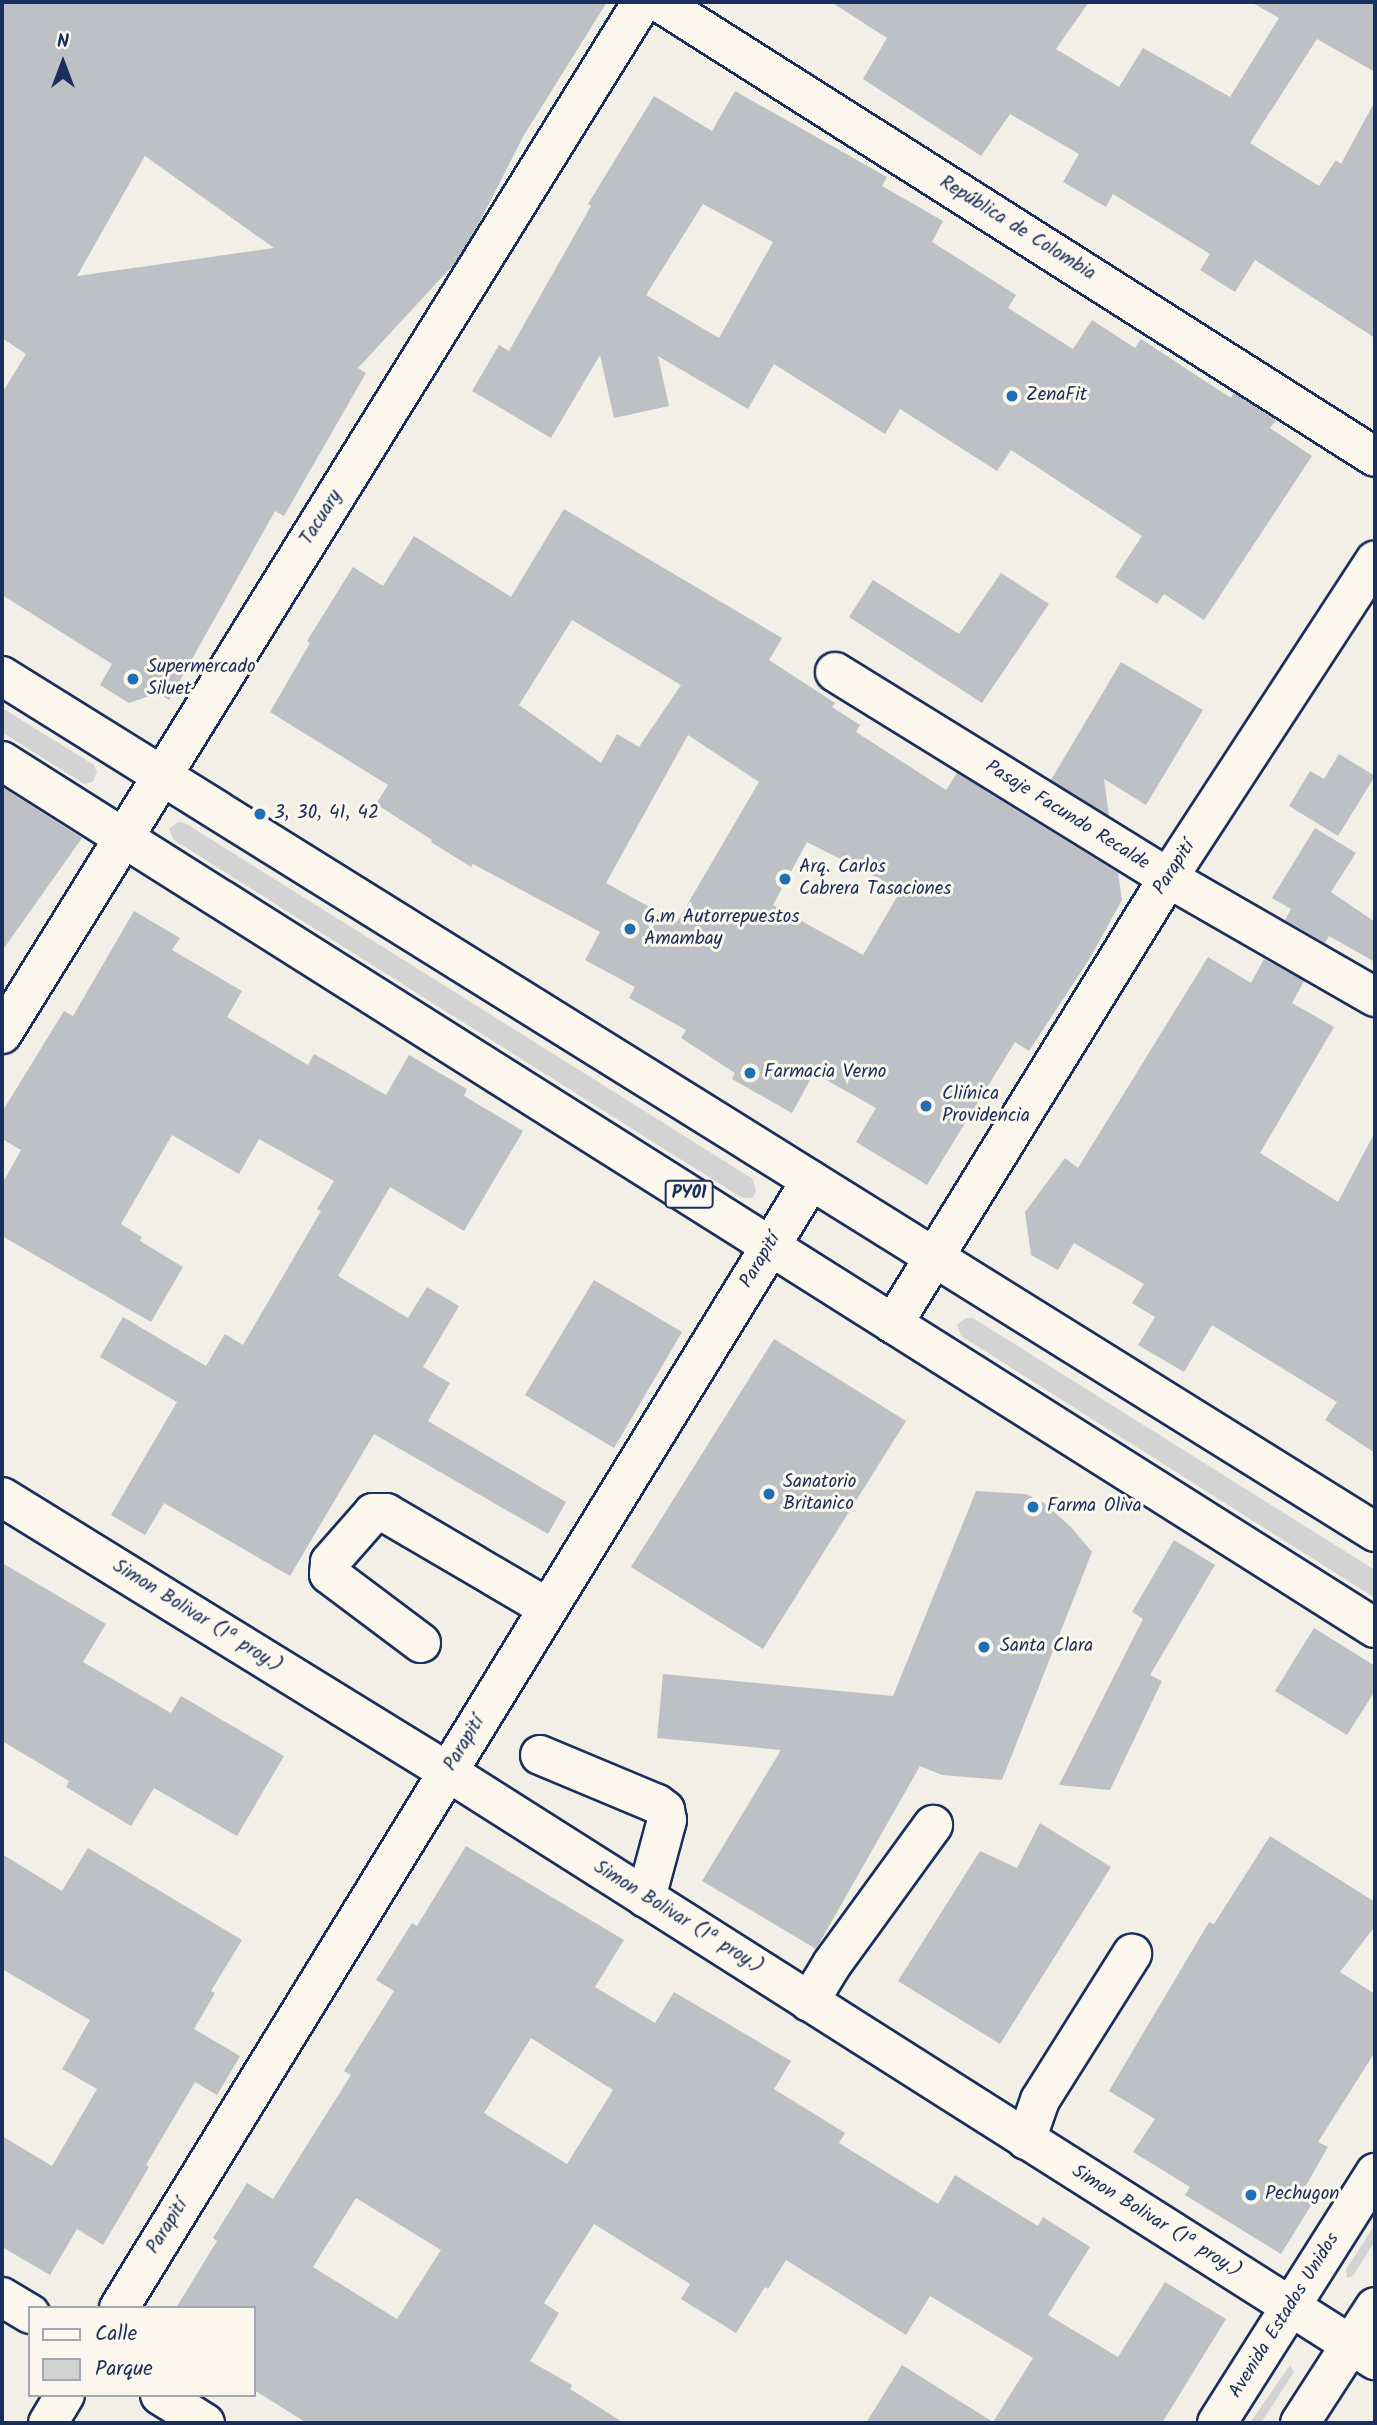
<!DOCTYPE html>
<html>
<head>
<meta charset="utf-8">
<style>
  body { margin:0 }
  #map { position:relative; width:1377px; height:2425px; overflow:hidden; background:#f2efe6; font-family:Kalam,sans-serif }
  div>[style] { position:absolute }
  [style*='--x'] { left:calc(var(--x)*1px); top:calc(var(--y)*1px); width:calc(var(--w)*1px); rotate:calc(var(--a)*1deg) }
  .green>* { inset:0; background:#d2d3d2 }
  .building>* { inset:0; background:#bdc0c4 }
  .roads { filter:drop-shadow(2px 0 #1b2f5e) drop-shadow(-2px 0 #1b2f5e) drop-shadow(0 2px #1b2f5e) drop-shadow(0 -2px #1b2f5e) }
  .minor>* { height:38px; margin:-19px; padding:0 19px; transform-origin:19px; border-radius:19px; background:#fbf7ec }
  .major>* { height:38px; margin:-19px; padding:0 19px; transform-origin:19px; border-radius:19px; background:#fbf7ec }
  .dots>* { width:19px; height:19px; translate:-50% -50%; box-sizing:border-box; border:4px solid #fbf7ec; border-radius:50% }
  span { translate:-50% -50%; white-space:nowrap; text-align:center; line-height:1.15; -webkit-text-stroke:6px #fbf7ec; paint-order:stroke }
  .shield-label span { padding:2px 5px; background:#fbf7ec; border:2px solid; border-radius:5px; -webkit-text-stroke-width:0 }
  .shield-label { font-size:18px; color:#1b2f5e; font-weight:700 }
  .street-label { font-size:19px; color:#1b2f5e }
  .poi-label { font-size:19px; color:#1b2f5e }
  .left { translate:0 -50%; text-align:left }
  .frame { position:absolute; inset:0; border:4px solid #1b2f5e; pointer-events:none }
  .legend { position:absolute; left:28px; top:2306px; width:228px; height:91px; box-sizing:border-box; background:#fbf7ec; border:2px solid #a1a7b3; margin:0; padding:9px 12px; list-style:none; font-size:21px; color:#1b2f5e }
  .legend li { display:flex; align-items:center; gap:14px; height:35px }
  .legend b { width:35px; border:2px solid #a1a7b3 }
  .north { position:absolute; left:28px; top:28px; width:70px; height:70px; -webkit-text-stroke:5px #fbf7ec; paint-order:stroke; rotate:0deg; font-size:19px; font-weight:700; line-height:28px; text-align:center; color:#1b2f5e }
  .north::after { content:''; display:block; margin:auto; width:24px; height:32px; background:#1b2f5e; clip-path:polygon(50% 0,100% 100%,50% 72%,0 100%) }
</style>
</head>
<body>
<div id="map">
  <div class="green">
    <div style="clip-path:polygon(2px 708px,94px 765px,97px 771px,93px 782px,84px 784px,2px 732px)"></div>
    <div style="clip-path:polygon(178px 822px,185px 823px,753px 1179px,756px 1192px,752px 1198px,742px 1198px,174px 840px,169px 829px)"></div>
    <div style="clip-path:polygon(966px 1318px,973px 1318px,1375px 1570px,1375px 1598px,961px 1336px,957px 1325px)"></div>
    <div style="clip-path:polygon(1375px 2224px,1375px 2241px,1353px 2276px,1347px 2278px,1346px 2270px)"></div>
    <div style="clip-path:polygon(1290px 2365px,1294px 2372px,1261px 2423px,1250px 2423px)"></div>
  </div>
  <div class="building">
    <div style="clip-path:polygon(evenodd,2px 2px,607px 2px,524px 135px,478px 225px,455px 263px,358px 368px,366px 373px,284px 516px,275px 511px,169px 700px,158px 693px,129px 703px,100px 685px,112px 664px,2px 595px,2px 393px,26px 354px,2px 338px,2px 2px,145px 156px,274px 248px,77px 276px,145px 156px)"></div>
    <div style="clip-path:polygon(831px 2px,1089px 2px,1056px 49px,1119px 87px,1143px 48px,1230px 97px,1279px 18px,1251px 2px,1375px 2px,1375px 72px,1317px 39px,1250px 143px,1319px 186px,1336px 160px,1341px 164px,1375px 101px,1375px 338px,1255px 260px,1235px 292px,1200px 270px,1210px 254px,1113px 194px,1106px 207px,1063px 182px,1079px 154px,1010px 114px,981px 156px,863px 79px,887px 38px)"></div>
    <div style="clip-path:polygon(evenodd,735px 91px,887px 177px,882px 186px,943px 221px,932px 242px,1016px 295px,1008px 308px,1073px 349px,1092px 320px,1135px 348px,1141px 339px,1231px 398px,1234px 393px,1276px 420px,1270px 428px,1312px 456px,1204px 620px,1164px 594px,1157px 604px,1115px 577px,1142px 536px,1011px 450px,997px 471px,900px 409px,885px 434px,774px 364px,748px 409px,658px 356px,669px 406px,614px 418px,600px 355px,551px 438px,472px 391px,499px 345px,509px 351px,591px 206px,588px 204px,654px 96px,712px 131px,735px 91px,703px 204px,773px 242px,719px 338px,646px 295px,703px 204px)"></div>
    <div style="clip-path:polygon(evenodd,564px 509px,782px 638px,769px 660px,835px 703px,832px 707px,860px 725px,856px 732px,946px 790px,957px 773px,1118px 873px,1122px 900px,1090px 958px,1029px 1051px,1015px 1042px,927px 1185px,856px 1142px,876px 1108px,814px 1073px,792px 1113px,732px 1079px,735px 1073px,681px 1038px,686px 1030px,629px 998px,635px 987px,585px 960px,600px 932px,473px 864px,471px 867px,431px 842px,432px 840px,376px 804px,388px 785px,270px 712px,310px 643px,307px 641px,353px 567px,383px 586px,414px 536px,511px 597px,564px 509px,572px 620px,681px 685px,639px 747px,617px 734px,601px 763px,519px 705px,572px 620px,564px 509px,688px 735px,759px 782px,677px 922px,606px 883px,688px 735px,564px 509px,807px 842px,901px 890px,863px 955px,773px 905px,807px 842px)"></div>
    <div style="clip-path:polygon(1001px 573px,1049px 604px,982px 703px,849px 617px,873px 580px,959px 634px)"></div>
    <div style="clip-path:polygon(1121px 662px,1203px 710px,1146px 805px,1104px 779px,1109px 816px,1051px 780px)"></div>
    <div style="clip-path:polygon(1339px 754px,1375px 776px,1338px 836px,1289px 806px,1310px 771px,1324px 779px)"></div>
    <div style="clip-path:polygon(2px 787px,82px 838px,2px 951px)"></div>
    <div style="clip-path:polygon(1315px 828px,1356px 853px,1331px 892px,1375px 922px,1375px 962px,1329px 936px,1325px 943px,1285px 920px,1291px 909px,1272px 898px)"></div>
    <div style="clip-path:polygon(134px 911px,180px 938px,172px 950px,242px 991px,227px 1017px,308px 1065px,314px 1054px,386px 1095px,409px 1055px,467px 1089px,464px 1096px,523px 1131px,464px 1231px,390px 1187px,338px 1276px,408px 1318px,427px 1287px,459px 1306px,423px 1367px,450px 1383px,428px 1421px,566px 1502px,548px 1534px,374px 1434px,290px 1576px,164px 1503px,145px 1535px,111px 1515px,177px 1402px,100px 1357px,123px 1317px,206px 1366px,225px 1334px,243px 1345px,321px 1211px,317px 1209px,334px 1181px,259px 1139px,239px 1174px,172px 1135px,121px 1224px,142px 1237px,140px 1241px,183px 1267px,151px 1322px,2px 1236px,2px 1184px,21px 1150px,2px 1139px,2px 1112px,64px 1011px,73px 1016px)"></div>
    <div style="clip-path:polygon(1208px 957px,1251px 983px,1264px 959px,1304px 981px,1292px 1003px,1334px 1027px,1260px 1153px,1338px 1202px,1375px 1132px,1375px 1453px,1325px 1420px,1337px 1402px,1212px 1325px,1184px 1372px,1138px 1345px,1155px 1317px,1132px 1303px,1144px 1284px,1074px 1243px,1058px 1270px,1031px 1255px,1025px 1212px,1065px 1158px,1078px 1168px)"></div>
    <div style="clip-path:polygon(594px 1280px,682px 1332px,614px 1448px,525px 1395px)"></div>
    <div style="clip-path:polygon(774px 1339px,906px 1421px,763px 1649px,631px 1567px)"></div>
    <div style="clip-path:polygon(976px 1491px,1026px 1494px,1044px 1503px,1071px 1527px,1092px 1552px,1002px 1780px,942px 1775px,920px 1766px,816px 1949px,702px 1881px,781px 1750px,657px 1738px,663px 1674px,893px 1696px)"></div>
    <div style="clip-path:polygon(1174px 1540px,1215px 1565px,1150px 1675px,1162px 1681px,1110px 1790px,1059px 1785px,1143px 1619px,1132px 1612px)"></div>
    <div style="clip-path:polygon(2px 1563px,106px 1624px,83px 1662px,171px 1713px,181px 1696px,284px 1756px,237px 1836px,154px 1788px,131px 1826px,66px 1787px,69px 1781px,2px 1741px)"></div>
    <div style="clip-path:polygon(1314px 1628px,1375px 1666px,1375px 1691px,1347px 1735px,1275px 1691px)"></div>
    <div style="clip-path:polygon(1040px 1823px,1111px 1867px,1000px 2044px,898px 1981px,980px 1851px,1017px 1868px)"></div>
    <div style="clip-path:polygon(1270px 1836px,1375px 1902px,1375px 1926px,1340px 1972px,1375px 1994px,1375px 2052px,1318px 2142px,1328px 2147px,1304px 2189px,1317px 2196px,1281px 2254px,1185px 2195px,1190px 2187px,1133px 2152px,1155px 2119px,1109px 2091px,1209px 1922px,1214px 1924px)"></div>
    <div style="clip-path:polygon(evenodd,466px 1846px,624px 1940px,595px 1987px,655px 2023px,674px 1992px,791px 2061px,774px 2089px,845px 2133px,839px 2143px,938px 2204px,955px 2175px,1038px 2226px,1043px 2217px,1090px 2247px,1048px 2315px,1118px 2357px,1165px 2282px,1226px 2319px,1162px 2423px,866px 2423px,902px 2365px,993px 2422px,1033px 2358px,930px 2296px,906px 2335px,786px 2260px,768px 2289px,765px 2287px,736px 2333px,681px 2299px,690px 2284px,594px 2224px,544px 2303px,559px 2313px,530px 2361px,572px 2385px,570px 2389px,624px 2423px,307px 2423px,254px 2390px,254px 2308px,176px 2308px,217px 2241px,213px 2238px,247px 2183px,273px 2199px,351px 2075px,344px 2071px,394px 1991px,376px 1980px,412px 1923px,417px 1926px,466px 1846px,531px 2038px,613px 2090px,567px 2164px,484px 2113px,531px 2038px,466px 1846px,356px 2198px,441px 2250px,397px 2319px,313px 2267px,356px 2198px)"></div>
    <div style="clip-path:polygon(88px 1848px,242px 1940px,211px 1991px,215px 1993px,194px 2029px,240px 2056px,217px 2095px,195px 2082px,146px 2165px,149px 2167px,103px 2245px,77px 2229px,50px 2275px,2px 2247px,2px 2136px,52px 2166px,97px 2089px,62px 2069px,90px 2020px,2px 1969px,2px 1854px,62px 1891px)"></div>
  </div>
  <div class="roads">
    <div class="minor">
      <div style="--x:659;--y:2;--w:848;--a:32.43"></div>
      <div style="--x:835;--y:672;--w:392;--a:31.7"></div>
      <div style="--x:1168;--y:878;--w:239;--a:29.9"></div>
      <div style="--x:2;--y:1034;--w:1214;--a:-58.19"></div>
      <div style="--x:893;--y:1324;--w:524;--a:-58.34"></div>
      <div style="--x:1168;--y:878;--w:379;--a:-56.9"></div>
      <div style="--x:2;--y:1497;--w:524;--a:31.66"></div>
      <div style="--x:448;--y:1772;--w:1098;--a:32.39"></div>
      <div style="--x:421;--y:1643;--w:115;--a:-143.1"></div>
      <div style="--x:329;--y:1574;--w:12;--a:-85"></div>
      <div style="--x:330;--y:1562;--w:65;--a:-48.7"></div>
      <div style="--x:373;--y:1513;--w:13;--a:0"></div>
      <div style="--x:386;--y:1513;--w:188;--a:30.4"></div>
      <div style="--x:540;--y:1755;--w:127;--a:22.7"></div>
      <div style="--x:657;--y:1804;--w:10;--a:37"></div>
      <div style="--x:665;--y:1810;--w:10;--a:79"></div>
      <div style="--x:667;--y:1820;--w:81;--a:105.1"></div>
      <div style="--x:809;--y:2002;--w:44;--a:-58.8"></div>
      <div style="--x:832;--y:1964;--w:172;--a:-54"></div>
      <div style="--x:1026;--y:2140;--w:42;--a:-70.7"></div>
      <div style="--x:1040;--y:2100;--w:173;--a:-57.8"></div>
      <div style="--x:2;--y:2297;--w:33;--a:31"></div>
      <div style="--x:119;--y:2308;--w:1323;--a:-58.47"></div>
      <div style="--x:160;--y:2395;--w:53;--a:31.9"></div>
      <div style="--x:48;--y:2423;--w:33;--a:-59"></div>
    </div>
    <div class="major">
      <div style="--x:2;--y:676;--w:1618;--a:31.94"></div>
      <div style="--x:2;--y:761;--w:1624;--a:32.27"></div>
      <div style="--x:1217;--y:2423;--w:296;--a:-57.7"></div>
      <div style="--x:1300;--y:2423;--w:138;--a:-57.1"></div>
    </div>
  </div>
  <div class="dots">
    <div style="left:1012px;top:396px;background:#1f6fb2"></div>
    <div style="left:133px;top:679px;background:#1f6fb2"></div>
    <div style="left:260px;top:814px;background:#1f6fb2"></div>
    <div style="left:785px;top:879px;background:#1f6fb2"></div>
    <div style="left:630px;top:929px;background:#1f6fb2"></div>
    <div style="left:750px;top:1073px;background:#1f6fb2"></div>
    <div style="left:926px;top:1106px;background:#1f6fb2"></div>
    <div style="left:769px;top:1494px;background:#1f6fb2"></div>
    <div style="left:1033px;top:1507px;background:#1f6fb2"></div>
    <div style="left:984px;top:1647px;background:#1f6fb2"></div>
    <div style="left:1251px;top:2195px;background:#1f6fb2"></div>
  </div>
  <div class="shield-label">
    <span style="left:689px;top:1194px">PY01</span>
  </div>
  <div class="street-label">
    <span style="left:1017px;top:229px;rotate:32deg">República de Colombia</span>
    <span style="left:322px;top:518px;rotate:-58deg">Tacuary</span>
    <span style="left:1067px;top:816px;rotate:32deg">Pasaje Facundo Recalde</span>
    <span style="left:1175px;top:868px;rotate:-57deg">Parapití</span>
    <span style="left:761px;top:1261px;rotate:-59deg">Parapití</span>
    <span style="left:197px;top:1617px;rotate:32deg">Simon Bolivar (1ª proy.)</span>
    <span style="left:465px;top:1744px;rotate:-59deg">Parapití</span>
    <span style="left:678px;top:1918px;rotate:32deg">Simon Bolivar (1ª proy.)</span>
    <span style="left:1156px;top:2222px;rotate:32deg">Simon Bolivar (1ª proy.)</span>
    <span style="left:168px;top:2227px;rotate:-58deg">Parapití</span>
    <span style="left:1285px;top:2316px;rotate:-58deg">Avenida Estados Unidos</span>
  </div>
  <div class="poi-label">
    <span class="left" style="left:1026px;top:396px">ZenaFit</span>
    <span class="left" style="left:147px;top:679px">Supermercado<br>Siluet</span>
    <span class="left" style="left:274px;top:814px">3, 30, 41, 42</span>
    <span class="left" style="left:799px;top:879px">Arq. Carlos<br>Cabrera Tasaciones</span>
    <span class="left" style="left:644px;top:929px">G.m Autorrepuestos<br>Amambay</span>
    <span class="left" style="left:764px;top:1073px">Farmacia Verno</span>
    <span class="left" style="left:942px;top:1106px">Cliínica<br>Providencia</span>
    <span class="left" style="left:783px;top:1494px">Sanatorio<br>Britanico</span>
    <span class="left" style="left:1047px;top:1507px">Farma Oliva</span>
    <span class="left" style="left:1000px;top:1647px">Santa Clara</span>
    <span class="left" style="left:1265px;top:2195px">Pechugon</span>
  </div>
  <div class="frame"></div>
  <ul class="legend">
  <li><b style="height:9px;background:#fbf7ec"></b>Calle</li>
  <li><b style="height:19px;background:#d2d3d2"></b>Parque</li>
  </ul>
  <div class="north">N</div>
</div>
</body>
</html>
